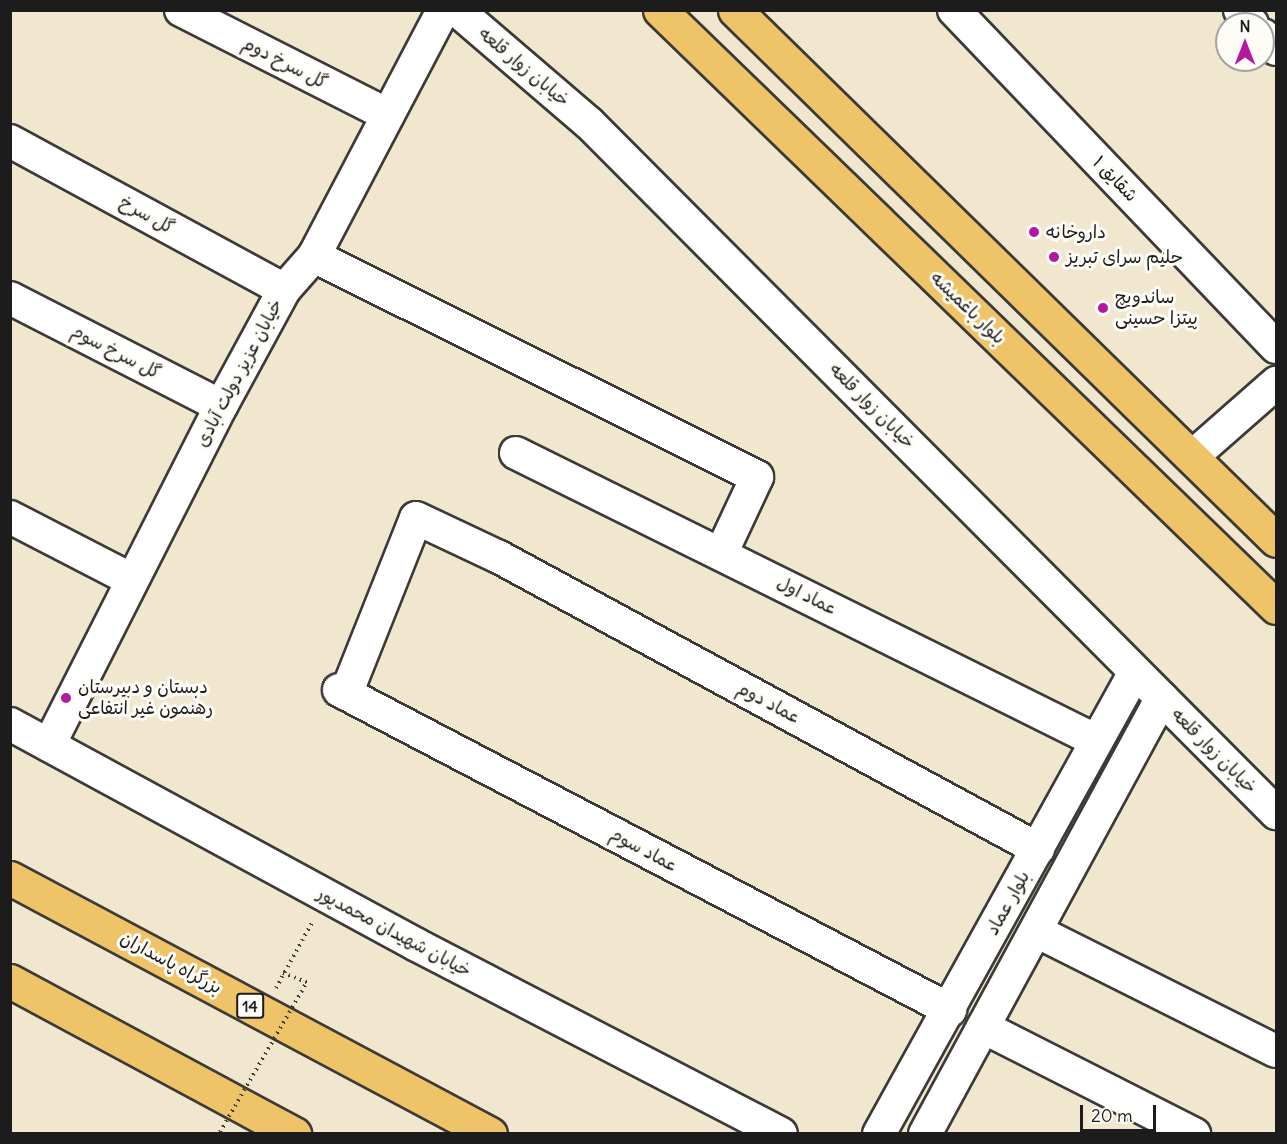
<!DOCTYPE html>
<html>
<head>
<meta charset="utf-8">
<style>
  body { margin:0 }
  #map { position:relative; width:1287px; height:1144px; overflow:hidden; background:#f1e7ce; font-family:Delius,"Playpen Sans Arabic",sans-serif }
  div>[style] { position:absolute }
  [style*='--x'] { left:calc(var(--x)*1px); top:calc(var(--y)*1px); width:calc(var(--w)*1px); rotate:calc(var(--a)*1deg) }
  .path>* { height:4px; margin-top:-2px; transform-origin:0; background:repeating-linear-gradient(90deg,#3c3a37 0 1.5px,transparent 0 6px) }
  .roads { filter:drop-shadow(2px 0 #3c3a37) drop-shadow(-2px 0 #3c3a37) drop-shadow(0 2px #3c3a37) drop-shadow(0 -2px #3c3a37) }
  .minor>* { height:32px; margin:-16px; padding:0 16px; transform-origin:16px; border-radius:16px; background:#fff }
  .major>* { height:33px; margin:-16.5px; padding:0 16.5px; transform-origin:16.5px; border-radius:16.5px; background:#efc469 }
  .highway>* { height:33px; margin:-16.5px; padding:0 16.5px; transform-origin:16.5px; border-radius:16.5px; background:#efc469 }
  .path-bridge>* { height:4px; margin-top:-2px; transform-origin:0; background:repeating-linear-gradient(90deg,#3c3a37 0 1.5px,transparent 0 6px) }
  .dots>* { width:16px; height:16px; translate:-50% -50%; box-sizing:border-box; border:3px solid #fdfcf7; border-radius:50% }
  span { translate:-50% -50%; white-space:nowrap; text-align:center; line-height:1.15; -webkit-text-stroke:6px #fdfcf7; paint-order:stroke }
  .shield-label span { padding:2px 4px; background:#fdfcf7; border:2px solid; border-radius:4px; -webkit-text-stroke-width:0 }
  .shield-label { font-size:16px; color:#1c1c1c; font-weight:700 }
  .street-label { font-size:18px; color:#1c1c1c }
  .poi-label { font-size:18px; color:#1c1c1c }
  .left { translate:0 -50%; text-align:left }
  .frame { position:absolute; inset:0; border:12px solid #1c1c1c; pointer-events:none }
  .north { position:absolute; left:1215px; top:12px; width:60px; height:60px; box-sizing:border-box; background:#fdfcf7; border:2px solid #a3a29f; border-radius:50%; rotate:0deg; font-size:16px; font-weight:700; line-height:24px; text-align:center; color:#1c1c1c }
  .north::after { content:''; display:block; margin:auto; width:21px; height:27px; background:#b5179e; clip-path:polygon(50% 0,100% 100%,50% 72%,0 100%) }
  .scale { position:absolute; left:1080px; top:1105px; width:76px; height:27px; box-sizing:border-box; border:3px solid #1c1c1c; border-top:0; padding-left:8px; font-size:18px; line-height:21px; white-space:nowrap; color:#1c1c1c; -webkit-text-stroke:4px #fdfcf7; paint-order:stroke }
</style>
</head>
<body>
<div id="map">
  <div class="path">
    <div style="--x:283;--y:973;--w:26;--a:21"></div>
    <div style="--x:276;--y:988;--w:77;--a:-61.1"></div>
    <div style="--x:220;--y:1132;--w:3;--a:45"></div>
  </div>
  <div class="roads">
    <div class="minor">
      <div style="--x:181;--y:10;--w:232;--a:26.9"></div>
      <div style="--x:457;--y:10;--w:174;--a:40.6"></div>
      <div style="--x:589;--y:123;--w:974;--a:45.12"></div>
      <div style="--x:954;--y:10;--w:466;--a:46.3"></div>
      <div style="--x:1240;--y:10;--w:18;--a:49"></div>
      <div style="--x:1263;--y:35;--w:19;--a:47"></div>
      <div style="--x:10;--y:141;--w:312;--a:28.5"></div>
      <div style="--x:314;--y:256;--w:495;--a:26.5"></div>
      <div style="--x:757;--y:477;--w:85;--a:115.1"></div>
      <div style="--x:10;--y:298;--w:237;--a:27.1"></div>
      <div style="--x:516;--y:453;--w:648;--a:26.37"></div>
      <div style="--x:1193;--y:456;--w:111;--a:-41.3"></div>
      <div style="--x:10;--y:517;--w:135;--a:27.3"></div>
      <div style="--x:339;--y:690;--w:690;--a:27.64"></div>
      <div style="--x:346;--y:694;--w:189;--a:-68.3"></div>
      <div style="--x:416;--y:518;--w:92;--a:25.2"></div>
      <div style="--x:499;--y:557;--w:613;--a:28.45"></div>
      <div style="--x:10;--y:724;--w:461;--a:28.5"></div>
      <div style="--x:415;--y:944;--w:412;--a:27.4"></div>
      <div style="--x:49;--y:745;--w:380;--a:-63.1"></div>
      <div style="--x:221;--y:406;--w:132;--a:-61.5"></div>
      <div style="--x:284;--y:290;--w:45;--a:-48.6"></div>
      <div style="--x:314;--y:256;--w:278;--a:-62.3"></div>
      <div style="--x:1036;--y:931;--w:268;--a:26.6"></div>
      <div style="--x:983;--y:1027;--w:237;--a:26.9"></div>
      <div style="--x:879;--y:1134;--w:528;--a:-61.01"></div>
      <div style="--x:925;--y:1134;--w:496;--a:-61.5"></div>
    </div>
    <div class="major">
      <div style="--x:660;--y:10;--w:858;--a:44.1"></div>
      <div style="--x:735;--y:10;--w:757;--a:44.41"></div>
    </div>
    <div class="highway">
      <div style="--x:10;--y:878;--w:544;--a:28.07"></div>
      <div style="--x:10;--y:981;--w:323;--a:28.3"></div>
    </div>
  </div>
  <div class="path-bridge">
    <div style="--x:220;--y:1132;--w:173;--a:-59.9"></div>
  </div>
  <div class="dots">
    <div style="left:1034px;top:232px;background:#b5179e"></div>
    <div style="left:1054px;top:257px;background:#b5179e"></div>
    <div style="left:1103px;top:308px;background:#b5179e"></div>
    <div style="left:66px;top:698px;background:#b5179e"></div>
  </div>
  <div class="shield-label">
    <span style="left:250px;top:1006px">14</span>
  </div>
  <div class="street-label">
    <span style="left:285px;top:63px;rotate:27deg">گل سرخ دوم</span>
    <span style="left:524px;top:67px;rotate:40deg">خیابان زوار قلعه</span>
    <span style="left:1115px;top:179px;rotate:46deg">شقایق ۱</span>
    <span style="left:147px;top:215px;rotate:29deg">گل سرخ</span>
    <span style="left:968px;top:308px;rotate:44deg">بلوار باغمیشه</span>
    <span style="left:116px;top:352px;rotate:27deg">گل سرخ سوم</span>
    <span style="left:239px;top:373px;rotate:-62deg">خیابان عزیز دولت آبادی</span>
    <span style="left:872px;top:406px;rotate:45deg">خیابان زوار قلعه</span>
    <span style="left:807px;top:596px;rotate:26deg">عماد اول</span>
    <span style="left:769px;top:703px;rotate:28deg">عماد دوم</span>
    <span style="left:1214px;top:751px;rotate:45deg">خیابان زوار قلعه</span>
    <span style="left:644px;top:850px;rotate:28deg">عماد سوم</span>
    <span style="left:1008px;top:903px;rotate:-61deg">بلوار عماد</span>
    <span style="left:394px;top:932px;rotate:28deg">خیابان شهیدان محمدپور</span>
    <span style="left:171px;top:963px;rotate:28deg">بزرگراه پاسداران</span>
  </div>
  <div class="poi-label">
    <span class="left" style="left:1046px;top:232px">داروخانه</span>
    <span class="left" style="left:1066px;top:257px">حلیم سرای تبریز</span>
    <span class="left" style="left:1115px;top:308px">ساندویچ<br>پیتزا حسینی</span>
    <span class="left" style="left:78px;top:698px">دبستان و دبیرستان<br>رهنمون غیر انتفاعی</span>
  </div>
  <div class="frame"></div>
  <div class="north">N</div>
  <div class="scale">20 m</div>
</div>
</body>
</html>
